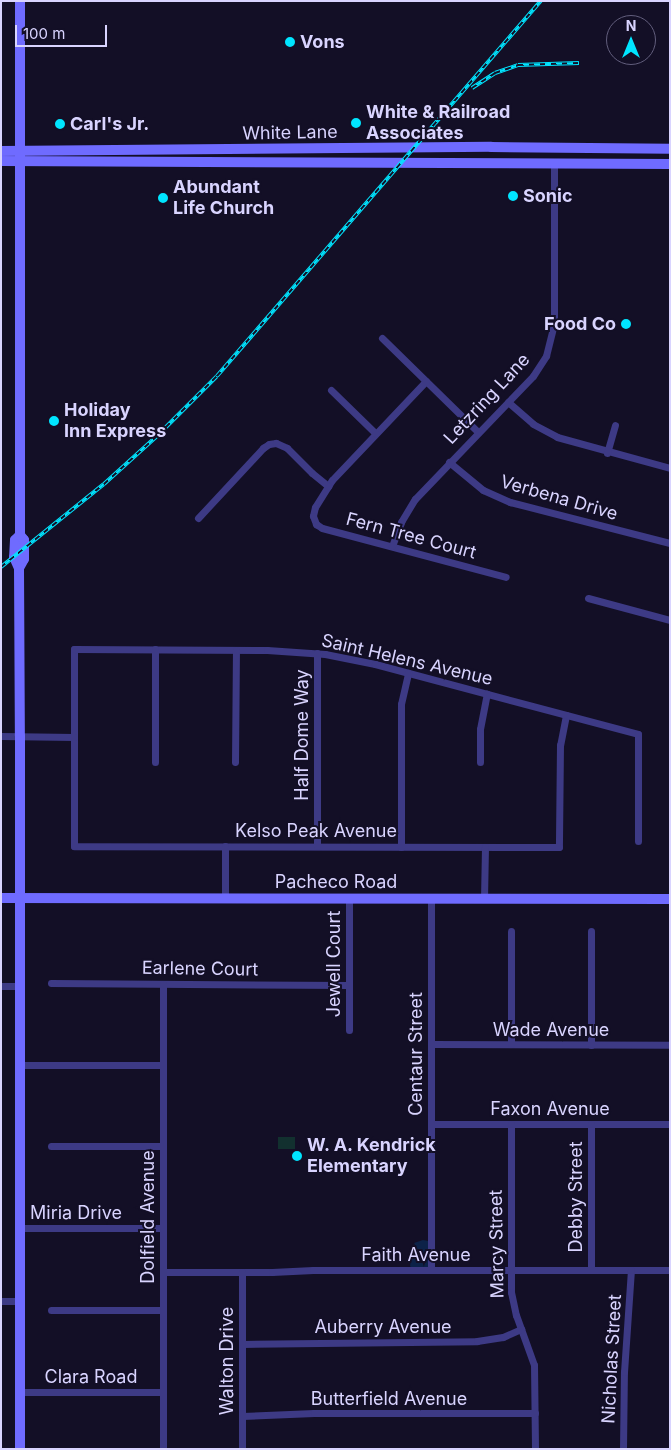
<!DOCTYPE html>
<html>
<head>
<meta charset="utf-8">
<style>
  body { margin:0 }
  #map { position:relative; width:671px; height:1450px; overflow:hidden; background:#130f26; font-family:Inter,sans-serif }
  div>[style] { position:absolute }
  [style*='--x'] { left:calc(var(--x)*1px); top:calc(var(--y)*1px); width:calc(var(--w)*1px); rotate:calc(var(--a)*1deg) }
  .green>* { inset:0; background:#12302f }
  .water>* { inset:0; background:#0c2248 }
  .street>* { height:7px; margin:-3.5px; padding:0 3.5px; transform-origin:3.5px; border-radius:3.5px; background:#3d3a85 }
  .secondary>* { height:10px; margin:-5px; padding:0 5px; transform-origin:5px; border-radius:5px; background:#6f6bff }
  .rail>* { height:4px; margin-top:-2px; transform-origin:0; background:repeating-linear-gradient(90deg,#130f26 0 5.5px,#00e5ff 0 11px); box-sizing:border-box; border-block:1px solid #00e5ff }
  .dots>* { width:14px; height:14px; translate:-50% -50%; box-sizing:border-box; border:2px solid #130f26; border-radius:50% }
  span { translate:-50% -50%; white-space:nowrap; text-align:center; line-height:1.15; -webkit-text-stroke:4px #130f26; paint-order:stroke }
  .poi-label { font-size:18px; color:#d9d4ff; font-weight:700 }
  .left { translate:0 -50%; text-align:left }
  .right { translate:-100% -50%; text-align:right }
  .street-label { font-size:18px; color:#d9d4ff }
  .frame { position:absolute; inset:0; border:2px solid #d9d4ff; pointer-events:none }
  .north { position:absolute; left:606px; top:15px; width:50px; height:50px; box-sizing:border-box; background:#130f26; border:1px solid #625e7d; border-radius:50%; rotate:0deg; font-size:14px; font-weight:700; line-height:20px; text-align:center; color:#d9d4ff }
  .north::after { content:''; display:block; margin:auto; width:18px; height:22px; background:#00e5ff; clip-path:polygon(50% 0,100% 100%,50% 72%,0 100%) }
  .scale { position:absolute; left:15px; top:25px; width:92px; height:22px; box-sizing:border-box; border:2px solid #d9d4ff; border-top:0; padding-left:6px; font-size:15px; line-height:18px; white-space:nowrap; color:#d9d4ff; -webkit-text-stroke:4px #130f26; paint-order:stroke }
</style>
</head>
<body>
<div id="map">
  <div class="green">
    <div style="clip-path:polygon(278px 1137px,295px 1137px,295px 1149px,278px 1149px)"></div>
  </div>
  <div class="water">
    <div style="clip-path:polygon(423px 1240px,428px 1241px,429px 1267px,412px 1268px,410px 1266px,414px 1243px)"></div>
  </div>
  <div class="street">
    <div style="--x:382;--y:338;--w:134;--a:44.4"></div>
    <div style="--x:426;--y:381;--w:137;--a:133.5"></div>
    <div style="--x:332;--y:480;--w:32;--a:122"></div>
    <div style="--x:315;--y:507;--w:9;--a:103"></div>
    <div style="--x:313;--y:516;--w:9;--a:69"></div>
    <div style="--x:316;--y:524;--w:7;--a:34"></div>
    <div style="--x:322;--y:528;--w:190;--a:14.9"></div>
    <div style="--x:331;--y:390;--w:62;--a:44.3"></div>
    <div style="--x:508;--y:402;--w:33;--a:41"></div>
    <div style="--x:533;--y:424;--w:27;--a:28"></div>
    <div style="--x:557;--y:437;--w:117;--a:15.3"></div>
    <div style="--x:607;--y:453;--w:29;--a:-74"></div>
    <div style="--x:449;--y:462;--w:44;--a:39.5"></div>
    <div style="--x:483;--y:490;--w:30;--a:24"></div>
    <div style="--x:510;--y:502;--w:165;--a:14.4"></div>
    <div style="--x:198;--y:518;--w:96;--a:-47.1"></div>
    <div style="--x:263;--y:448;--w:7;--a:-34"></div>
    <div style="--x:269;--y:444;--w:7;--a:-8"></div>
    <div style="--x:276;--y:443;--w:12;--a:24"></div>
    <div style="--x:287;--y:448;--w:35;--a:45"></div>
    <div style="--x:312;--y:473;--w:21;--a:39"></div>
    <div style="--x:392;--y:546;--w:26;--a:-69"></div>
    <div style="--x:401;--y:522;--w:27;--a:-59"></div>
    <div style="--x:415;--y:499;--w:170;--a:-46.2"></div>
    <div style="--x:533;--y:376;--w:24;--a:-57"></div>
    <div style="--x:546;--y:356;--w:34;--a:-76"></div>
    <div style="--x:554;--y:323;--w:161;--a:-90"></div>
    <div style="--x:588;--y:598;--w:85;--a:15"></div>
    <div style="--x:566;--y:715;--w:31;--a:101"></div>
    <div style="--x:560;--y:745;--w:102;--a:90.6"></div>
    <div style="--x:559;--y:847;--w:485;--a:-179.9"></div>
    <div style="--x:74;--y:846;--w:197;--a:-90"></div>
    <div style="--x:74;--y:649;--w:193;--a:0.3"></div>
    <div style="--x:267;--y:650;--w:58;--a:3.9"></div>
    <div style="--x:325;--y:654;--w:51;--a:11.3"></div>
    <div style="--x:375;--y:664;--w:272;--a:14.9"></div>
    <div style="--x:638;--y:734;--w:107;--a:90"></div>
    <div style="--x:1;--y:736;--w:73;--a:0.8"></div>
    <div style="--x:155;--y:762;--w:113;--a:-90"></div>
    <div style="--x:235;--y:762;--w:112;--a:-89.5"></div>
    <div style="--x:480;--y:762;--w:33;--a:-90"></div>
    <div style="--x:480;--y:729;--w:36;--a:-79"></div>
    <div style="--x:317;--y:846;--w:193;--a:-90"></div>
    <div style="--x:401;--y:847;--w:143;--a:-90"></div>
    <div style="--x:401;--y:704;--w:32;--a:-77"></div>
    <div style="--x:225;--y:898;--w:52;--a:-90"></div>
    <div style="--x:484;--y:899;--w:52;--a:-88.9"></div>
    <div style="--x:51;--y:983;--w:298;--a:0.4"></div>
    <div style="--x:1;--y:986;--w:19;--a:0"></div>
    <div style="--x:349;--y:1030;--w:132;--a:-90"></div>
    <div style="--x:431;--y:1044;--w:239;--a:0.2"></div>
    <div style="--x:511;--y:1044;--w:113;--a:-90"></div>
    <div style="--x:591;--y:1045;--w:114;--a:-90"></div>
    <div style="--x:20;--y:1065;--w:143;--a:0"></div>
    <div style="--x:431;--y:1124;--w:239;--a:0"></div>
    <div style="--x:511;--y:1124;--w:168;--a:90"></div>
    <div style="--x:511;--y:1292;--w:24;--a:78"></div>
    <div style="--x:516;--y:1315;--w:53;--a:70.2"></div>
    <div style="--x:534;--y:1365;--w:84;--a:89.3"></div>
    <div style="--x:51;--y:1146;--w:112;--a:0"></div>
    <div style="--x:20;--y:1228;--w:143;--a:0"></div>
    <div style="--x:431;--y:1270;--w:371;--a:-90"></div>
    <div style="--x:591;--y:1270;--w:146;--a:-90"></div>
    <div style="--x:163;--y:1272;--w:109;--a:0"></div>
    <div style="--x:272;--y:1272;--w:41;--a:-2.8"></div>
    <div style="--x:313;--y:1270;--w:357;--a:0"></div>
    <div style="--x:1;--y:1301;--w:19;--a:0"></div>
    <div style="--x:51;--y:1310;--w:112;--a:0"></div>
    <div style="--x:242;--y:1344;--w:235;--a:-0.7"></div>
    <div style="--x:477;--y:1341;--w:26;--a:-9"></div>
    <div style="--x:503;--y:1337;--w:20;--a:-24"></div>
    <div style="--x:20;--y:1392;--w:143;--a:0"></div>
    <div style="--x:242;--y:1416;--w:72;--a:-2.4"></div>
    <div style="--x:314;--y:1413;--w:221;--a:0"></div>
    <div style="--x:163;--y:1449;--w:465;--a:-90"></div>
    <div style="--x:242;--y:1449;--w:177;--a:-90"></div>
    <div style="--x:623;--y:1449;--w:77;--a:-89.3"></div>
    <div style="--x:624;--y:1372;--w:102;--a:-86.1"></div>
  </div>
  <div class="secondary">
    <div style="--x:1;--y:151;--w:490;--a:-0.5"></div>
    <div style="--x:491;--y:147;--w:179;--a:0.6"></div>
    <div style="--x:1;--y:161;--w:669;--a:0.26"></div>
    <div style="--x:20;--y:535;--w:7;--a:135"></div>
    <div style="--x:15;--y:540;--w:17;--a:93"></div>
    <div style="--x:14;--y:557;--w:12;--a:66"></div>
    <div style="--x:19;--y:568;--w:168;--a:89.7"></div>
    <div style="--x:20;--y:736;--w:713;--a:90"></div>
    <div style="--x:19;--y:568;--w:10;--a:-61"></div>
    <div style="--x:24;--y:559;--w:19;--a:-90"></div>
    <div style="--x:24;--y:540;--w:6;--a:-129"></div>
    <div style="--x:20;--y:535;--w:534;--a:-90"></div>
    <div style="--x:1;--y:898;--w:669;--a:0.09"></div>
  </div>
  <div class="rail">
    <div style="--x:472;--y:88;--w:27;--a:-33"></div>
    <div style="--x:495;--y:73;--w:24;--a:-19"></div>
    <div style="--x:518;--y:65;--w:61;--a:-1.9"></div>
    <div style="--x:1;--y:567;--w:132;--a:-38.9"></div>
    <div style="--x:104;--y:484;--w:73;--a:-42.2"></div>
    <div style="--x:158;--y:435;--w:83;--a:-45"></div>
    <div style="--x:217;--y:376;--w:496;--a:-49.2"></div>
  </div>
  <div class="dots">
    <div style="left:290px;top:42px;background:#00e5ff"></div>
    <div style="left:356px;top:123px;background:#00e5ff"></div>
    <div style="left:60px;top:124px;background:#00e5ff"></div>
    <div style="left:513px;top:196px;background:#00e5ff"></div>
    <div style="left:163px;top:198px;background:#00e5ff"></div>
    <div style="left:626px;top:324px;background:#00e5ff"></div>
    <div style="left:54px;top:421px;background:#00e5ff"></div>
    <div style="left:297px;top:1156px;background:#00e5ff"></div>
  </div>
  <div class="poi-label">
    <span class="left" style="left:300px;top:42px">Vons</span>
    <span class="left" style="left:366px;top:123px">White &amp; Railroad<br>Associates</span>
    <span class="left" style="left:70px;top:124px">Carl's Jr.</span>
    <span class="left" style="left:173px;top:198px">Abundant<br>Life Church</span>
    <span class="left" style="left:523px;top:196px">Sonic</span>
    <span class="right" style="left:616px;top:324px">Food Co</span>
    <span class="left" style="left:64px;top:421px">Holiday<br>Inn Express</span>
    <span class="left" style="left:307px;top:1156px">W. A. Kendrick<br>Elementary</span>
  </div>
  <div class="street-label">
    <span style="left:290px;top:133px;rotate:-1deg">White Lane</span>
    <span style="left:487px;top:399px;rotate:-47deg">Letzring Lane</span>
    <span style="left:559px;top:498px;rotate:16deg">Verbena Drive</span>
    <span style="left:411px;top:536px;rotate:15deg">Fern Tree Court</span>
    <span style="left:407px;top:660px;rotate:13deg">Saint Helens Avenue</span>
    <span style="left:302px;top:735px;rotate:-90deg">Half Dome Way</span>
    <span style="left:316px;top:831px">Kelso Peak Avenue</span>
    <span style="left:336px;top:882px">Pacheco Road</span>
    <span style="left:334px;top:964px;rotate:-90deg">Jewell Court</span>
    <span style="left:200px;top:969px;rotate:1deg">Earlene Court</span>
    <span style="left:551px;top:1030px">Wade Avenue</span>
    <span style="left:416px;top:1054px;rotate:-90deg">Centaur Street</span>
    <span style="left:550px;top:1109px">Faxon Avenue</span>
    <span style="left:576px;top:1197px;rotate:-90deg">Debby Street</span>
    <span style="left:76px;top:1213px">Miria Drive</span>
    <span style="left:148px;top:1217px;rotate:-90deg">Dolfield Avenue</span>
    <span style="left:497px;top:1244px;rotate:-91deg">Marcy Street</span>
    <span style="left:416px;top:1255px">Faith Avenue</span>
    <span style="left:383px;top:1327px">Auberry Avenue</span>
    <span style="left:612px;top:1359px;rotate:-87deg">Nicholas Street</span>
    <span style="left:227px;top:1361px;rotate:-90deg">Walton Drive</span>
    <span style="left:91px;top:1377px">Clara Road</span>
    <span style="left:389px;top:1399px">Butterfield Avenue</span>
  </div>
  <div class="frame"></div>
  <div class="north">N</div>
  <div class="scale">100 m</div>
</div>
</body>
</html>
